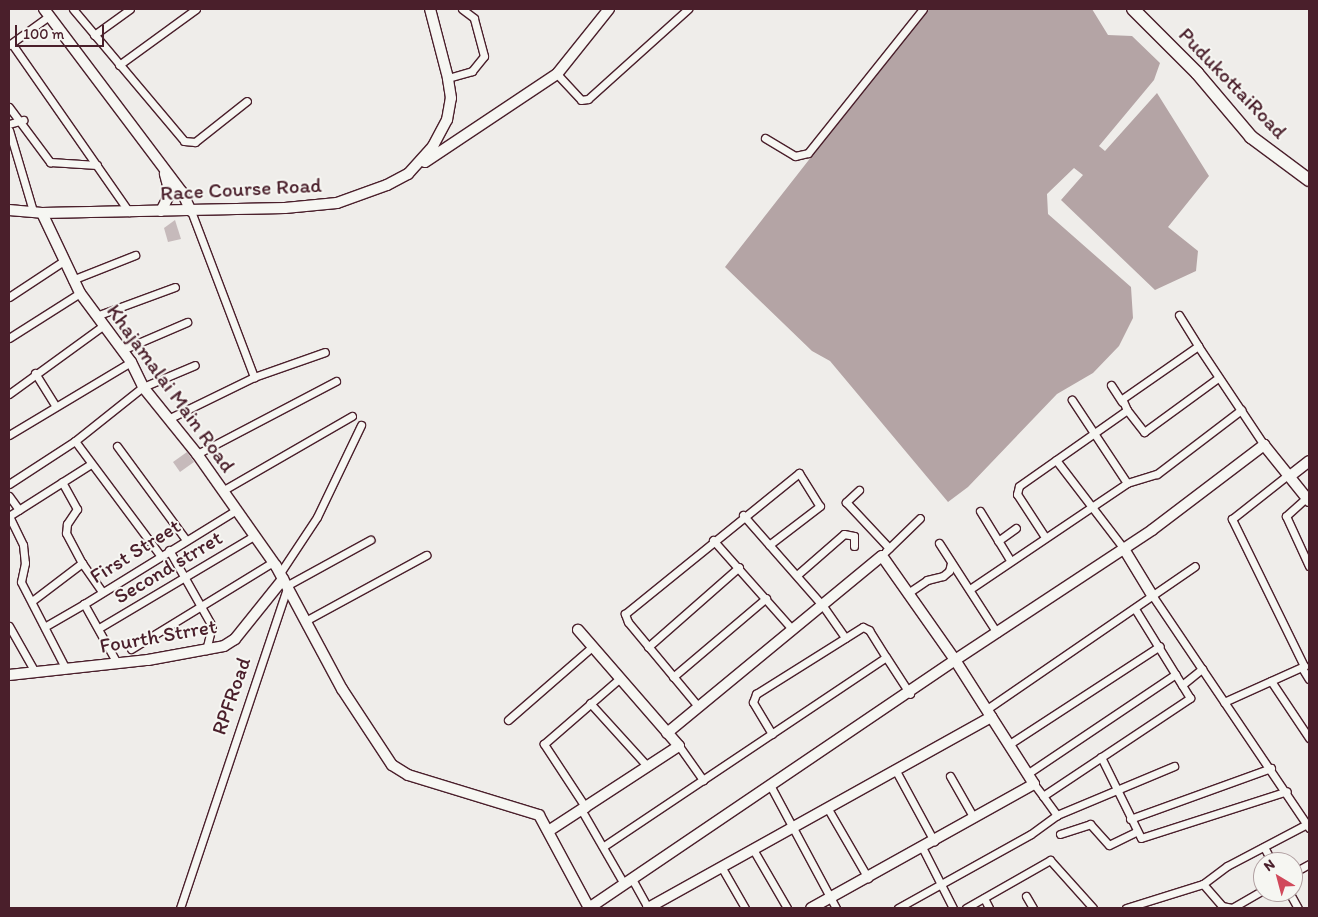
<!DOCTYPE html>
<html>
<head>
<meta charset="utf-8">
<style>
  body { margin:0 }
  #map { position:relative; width:1318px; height:917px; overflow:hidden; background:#efedea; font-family:Itim,sans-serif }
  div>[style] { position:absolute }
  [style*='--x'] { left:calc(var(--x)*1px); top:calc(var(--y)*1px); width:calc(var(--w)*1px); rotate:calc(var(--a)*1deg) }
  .water>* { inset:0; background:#b4a4a5 }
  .building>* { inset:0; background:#c6babb }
  .roads { filter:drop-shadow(1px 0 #4a1f2b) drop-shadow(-1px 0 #4a1f2b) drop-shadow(0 1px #4a1f2b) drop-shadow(0 -1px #4a1f2b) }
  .street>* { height:7px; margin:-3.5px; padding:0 3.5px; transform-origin:3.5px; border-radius:3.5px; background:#f6f6f2 }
  .secondary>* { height:10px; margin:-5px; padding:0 5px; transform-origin:5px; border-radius:5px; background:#f6f6f2 }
  .highway>* { height:12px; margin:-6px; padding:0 6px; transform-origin:6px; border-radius:6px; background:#f6f6f2 }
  span { translate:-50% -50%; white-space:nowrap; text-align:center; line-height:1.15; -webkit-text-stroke:4px #f6f6f2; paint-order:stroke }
  .street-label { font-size:21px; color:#4a1f2b }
  .frame { position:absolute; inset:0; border:10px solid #4a1f2b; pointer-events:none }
  .north { position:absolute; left:1253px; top:852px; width:50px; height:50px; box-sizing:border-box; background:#f6f6f2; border:1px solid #b1a0a2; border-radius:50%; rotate:323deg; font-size:14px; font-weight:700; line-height:20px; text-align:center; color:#4a1f2b }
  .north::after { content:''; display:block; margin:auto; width:18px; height:22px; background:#d1495b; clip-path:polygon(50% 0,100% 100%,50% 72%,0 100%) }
  .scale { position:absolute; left:15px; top:25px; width:89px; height:22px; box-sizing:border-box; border:2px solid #4a1f2b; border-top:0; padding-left:6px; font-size:15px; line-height:18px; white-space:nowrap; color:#4a1f2b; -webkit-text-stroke:4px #f6f6f2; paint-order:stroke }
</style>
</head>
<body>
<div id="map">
  <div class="water">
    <div style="clip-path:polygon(927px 9px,1092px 9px,1108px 35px,1132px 36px,1160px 63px,1154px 80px,1099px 146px,1105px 151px,1157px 93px,1209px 176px,1168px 227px,1198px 251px,1196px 271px,1155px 290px,1061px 200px,1083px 175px,1074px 168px,1047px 194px,1048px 214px,1131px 287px,1133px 318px,1119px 346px,1093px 373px,1057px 394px,968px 487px,948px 502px,830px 361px,812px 351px,725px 267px)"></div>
  </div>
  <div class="building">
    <div style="clip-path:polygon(175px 220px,181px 239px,168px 242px,164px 228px)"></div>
    <div style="clip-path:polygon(187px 452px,194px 462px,180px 472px,173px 462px)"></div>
  </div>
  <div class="roads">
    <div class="street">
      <div style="--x:73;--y:9;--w:172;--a:49.9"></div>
      <div style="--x:184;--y:141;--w:11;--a:5"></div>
      <div style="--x:195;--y:142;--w:66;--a:-38.3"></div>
      <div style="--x:94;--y:35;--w:44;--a:-35.8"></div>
      <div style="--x:12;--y:44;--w:205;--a:55.1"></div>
      <div style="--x:9;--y:45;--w:49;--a:-35.9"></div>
      <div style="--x:119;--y:65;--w:95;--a:-36"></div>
      <div style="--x:557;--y:74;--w:35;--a:47"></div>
      <div style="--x:581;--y:100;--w:7;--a:-8"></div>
      <div style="--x:588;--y:99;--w:135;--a:-42"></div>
      <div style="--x:448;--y:78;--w:25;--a:-16"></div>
      <div style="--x:472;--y:71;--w:19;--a:-51"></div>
      <div style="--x:484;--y:56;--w:39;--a:-105"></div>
      <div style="--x:474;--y:18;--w:15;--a:-143"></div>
      <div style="--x:9;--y:107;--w:69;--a:53.3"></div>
      <div style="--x:50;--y:162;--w:47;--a:3.7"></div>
      <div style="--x:9;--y:124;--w:15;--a:-16"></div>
      <div style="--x:9;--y:130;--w:84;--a:73.5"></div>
      <div style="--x:765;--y:138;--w:35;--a:31"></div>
      <div style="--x:795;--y:156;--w:13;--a:-13"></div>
      <div style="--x:808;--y:153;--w:184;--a:-51.4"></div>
      <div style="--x:191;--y:211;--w:178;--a:69.2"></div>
      <div style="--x:72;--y:280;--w:68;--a:-21.6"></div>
      <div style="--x:9;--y:297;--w:64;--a:-33.4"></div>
      <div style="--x:1179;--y:315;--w:36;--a:58"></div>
      <div style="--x:96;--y:316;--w:84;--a:-20.2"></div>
      <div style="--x:9;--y:338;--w:84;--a:-32.4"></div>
      <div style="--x:122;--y:350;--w:71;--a:-23.3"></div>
      <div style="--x:35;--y:373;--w:39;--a:58"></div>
      <div style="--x:1111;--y:385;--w:20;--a:57"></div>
      <div style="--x:9;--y:394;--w:117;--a:-36"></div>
      <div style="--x:1127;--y:410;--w:12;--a:-114"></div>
      <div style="--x:1122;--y:399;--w:93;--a:-34.9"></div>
      <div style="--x:1198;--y:346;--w:119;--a:56.3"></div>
      <div style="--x:168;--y:419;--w:96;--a:-26"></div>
      <div style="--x:254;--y:377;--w:75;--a:-19.4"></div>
      <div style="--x:9;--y:435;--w:142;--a:-30.9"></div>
      <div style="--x:75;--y:441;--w:142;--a:53.3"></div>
      <div style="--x:117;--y:446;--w:117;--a:53.7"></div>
      <div style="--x:197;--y:454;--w:157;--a:-27.7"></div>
      <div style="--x:1056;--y:460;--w:112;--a:52.6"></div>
      <div style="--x:62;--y:482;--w:31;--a:61"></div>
      <div style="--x:77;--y:509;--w:18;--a:124"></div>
      <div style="--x:67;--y:524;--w:9;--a:96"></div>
      <div style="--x:66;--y:533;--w:34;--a:62"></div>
      <div style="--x:1127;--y:483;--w:31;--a:-17"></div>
      <div style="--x:1157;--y:474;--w:106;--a:-37.3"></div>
      <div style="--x:9;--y:484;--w:79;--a:-33.1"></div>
      <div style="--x:75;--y:441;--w:87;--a:-38.5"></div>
      <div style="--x:143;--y:387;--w:56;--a:-22.9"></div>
      <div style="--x:859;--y:490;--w:18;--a:137"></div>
      <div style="--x:846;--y:502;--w:63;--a:46.9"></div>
      <div style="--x:222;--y:491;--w:150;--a:-30"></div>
      <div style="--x:9;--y:496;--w:17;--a:54"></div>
      <div style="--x:1306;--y:498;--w:27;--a:138"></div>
      <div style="--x:1286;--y:516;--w:55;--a:65.3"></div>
      <div style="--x:980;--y:511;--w:57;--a:58.5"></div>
      <div style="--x:743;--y:515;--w:121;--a:48.7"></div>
      <div style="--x:823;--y:606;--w:39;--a:55"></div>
      <div style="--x:9;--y:516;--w:32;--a:64"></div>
      <div style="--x:23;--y:545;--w:18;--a:84"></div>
      <div style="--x:25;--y:563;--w:19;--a:102"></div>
      <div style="--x:21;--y:582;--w:98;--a:62.7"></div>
      <div style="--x:9;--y:516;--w:97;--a:-32.4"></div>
      <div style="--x:1045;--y:537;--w:51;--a:-123.1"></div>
      <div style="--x:1017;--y:494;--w:8;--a:-76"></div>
      <div style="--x:1019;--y:486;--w:132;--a:-35.1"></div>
      <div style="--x:1127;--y:410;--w:28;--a:52"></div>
      <div style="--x:1144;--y:432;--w:92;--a:-36.1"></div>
      <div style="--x:713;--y:540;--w:120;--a:48.4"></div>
      <div style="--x:998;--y:541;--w:22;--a:-36"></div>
      <div style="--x:939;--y:543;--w:107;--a:57.2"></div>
      <div style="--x:169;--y:550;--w:87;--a:60.5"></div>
      <div style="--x:212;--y:626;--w:25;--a:104"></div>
      <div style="--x:886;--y:551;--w:47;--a:-44.1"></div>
      <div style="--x:280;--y:573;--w:67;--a:-56.5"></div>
      <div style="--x:317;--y:517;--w:102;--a:-64.4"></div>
      <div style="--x:797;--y:575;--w:62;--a:-41.1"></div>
      <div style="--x:844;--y:534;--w:10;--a:11"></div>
      <div style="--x:854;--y:536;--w:10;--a:90"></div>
      <div style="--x:970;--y:589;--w:189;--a:-34"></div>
      <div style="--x:1127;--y:483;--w:100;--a:-123.5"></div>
      <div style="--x:908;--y:593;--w:23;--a:-34"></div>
      <div style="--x:927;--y:580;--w:16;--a:-14"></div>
      <div style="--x:943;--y:576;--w:8;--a:-40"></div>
      <div style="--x:949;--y:571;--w:8;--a:-76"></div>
      <div style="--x:1152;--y:595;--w:281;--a:56"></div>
      <div style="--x:32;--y:601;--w:63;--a:-37.2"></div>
      <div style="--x:82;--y:563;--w:35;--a:55"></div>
      <div style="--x:307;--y:620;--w:136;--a:-28.6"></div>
      <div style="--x:9;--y:626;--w:53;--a:60.5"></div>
      <div style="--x:46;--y:626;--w:44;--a:-30.1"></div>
      <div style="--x:99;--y:628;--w:180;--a:-30.7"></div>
      <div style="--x:648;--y:647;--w:121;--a:-41.3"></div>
      <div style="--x:131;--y:649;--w:167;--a:-31.5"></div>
      <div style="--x:117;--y:663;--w:68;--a:-119.2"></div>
      <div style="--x:84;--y:604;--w:179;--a:-31.7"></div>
      <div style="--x:1302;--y:668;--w:13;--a:58"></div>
      <div style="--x:673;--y:677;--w:122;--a:-40.3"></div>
      <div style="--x:1271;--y:681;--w:69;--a:56.3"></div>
      <div style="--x:1182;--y:685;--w:26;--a:-39"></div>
      <div style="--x:1224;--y:702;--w:88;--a:-24.2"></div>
      <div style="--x:1304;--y:666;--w:164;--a:-116.1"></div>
      <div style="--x:1232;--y:519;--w:73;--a:-38.3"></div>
      <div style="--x:590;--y:703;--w:86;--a:47.8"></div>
      <div style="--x:697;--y:705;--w:108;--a:-129.7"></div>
      <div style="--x:628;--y:622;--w:9;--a:-111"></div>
      <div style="--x:625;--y:614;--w:224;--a:-39"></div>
      <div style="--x:799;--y:473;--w:39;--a:58"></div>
      <div style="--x:820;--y:506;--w:64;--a:142.6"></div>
      <div style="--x:987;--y:709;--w:252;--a:-34.5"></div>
      <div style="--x:508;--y:720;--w:111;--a:-41"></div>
      <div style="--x:772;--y:734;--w:37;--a:-121"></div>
      <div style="--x:753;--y:702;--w:9;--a:-69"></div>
      <div style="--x:756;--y:694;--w:126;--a:-32.1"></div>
      <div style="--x:863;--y:627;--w:7;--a:27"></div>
      <div style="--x:869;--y:630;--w:32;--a:58"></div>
      <div style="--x:1008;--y:745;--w:181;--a:-33.1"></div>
      <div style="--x:679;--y:746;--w:42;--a:54.8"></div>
      <div style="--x:1101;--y:757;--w:90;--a:63.7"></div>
      <div style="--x:1141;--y:838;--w:153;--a:-17.8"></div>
      <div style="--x:896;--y:771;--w:80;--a:61.5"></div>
      <div style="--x:1027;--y:774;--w:179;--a:-33.9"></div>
      <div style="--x:950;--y:776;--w:48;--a:60.3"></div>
      <div style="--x:1034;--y:784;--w:15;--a:53"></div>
      <div style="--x:1043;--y:796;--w:177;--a:-33.7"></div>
      <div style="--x:1190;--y:698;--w:105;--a:-121.7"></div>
      <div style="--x:770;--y:785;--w:140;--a:61.8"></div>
      <div style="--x:1043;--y:796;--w:24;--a:54"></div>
      <div style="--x:586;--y:808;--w:77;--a:-123.3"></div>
      <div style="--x:544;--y:744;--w:99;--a:-40.9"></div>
      <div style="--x:828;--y:809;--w:80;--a:59.9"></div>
      <div style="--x:582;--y:811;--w:84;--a:60.1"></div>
      <div style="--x:1130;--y:819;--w:150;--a:-19.9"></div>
      <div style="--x:1060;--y:834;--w:32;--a:-18"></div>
      <div style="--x:1090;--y:824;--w:28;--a:48"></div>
      <div style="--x:1109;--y:845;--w:30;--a:-26"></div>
      <div style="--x:604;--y:846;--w:339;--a:-33.8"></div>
      <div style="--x:886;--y:657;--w:44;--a:57"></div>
      <div style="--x:922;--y:847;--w:68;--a:63.1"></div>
      <div style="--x:1264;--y:847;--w:17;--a:62"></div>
      <div style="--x:754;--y:851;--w:66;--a:59.9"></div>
      <div style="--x:722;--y:868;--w:46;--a:60.1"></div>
      <div style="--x:1293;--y:873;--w:18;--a:-29"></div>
      <div style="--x:632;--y:879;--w:33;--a:61"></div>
      <div style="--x:1203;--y:884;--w:29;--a:49"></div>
      <div style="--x:1222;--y:906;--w:10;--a:11"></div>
      <div style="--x:1232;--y:908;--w:36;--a:-30"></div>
      <div style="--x:1289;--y:892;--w:18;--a:61"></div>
      <div style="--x:1026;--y:896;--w:14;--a:60"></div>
      <div style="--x:984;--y:898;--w:11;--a:63"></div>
      <div style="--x:180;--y:908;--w:341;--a:-71.5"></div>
      <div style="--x:288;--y:585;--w:94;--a:-28.8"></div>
      <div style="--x:898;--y:908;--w:152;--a:-29.1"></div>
      <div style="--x:1031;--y:834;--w:32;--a:-36"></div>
      <div style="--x:1057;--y:815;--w:127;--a:-22.7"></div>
      <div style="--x:966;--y:908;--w:97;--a:-29.7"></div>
      <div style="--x:1050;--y:860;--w:64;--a:48.1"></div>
      <div style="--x:1126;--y:908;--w:81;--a:-17.3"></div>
      <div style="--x:1203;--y:884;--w:30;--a:-37"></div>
      <div style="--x:1227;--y:866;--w:90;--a:-27.7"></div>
    </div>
    <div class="secondary">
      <div style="--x:44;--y:9;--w:229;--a:53"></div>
      <div style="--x:182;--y:192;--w:21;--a:65"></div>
      <div style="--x:425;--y:162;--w:159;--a:-33.7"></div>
      <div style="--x:557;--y:74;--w:83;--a:-51.3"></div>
      <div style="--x:9;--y:210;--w:33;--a:5"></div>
      <div style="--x:42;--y:213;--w:243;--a:-1.2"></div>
      <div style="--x:285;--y:208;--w:52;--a:-5.5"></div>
      <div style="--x:337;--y:203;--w:53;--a:-19.8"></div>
      <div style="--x:387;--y:185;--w:24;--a:-28"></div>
      <div style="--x:408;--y:174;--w:38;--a:-48"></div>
      <div style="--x:433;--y:146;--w:30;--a:-62"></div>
      <div style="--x:447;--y:120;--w:22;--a:-80"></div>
      <div style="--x:451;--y:98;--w:20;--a:-99"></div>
      <div style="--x:448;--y:78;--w:71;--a:-104.6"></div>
      <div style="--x:161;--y:211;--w:20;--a:-63"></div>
      <div style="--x:170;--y:193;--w:20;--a:-105"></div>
      <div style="--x:42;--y:213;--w:89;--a:64.6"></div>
      <div style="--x:80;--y:293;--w:86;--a:53.5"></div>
      <div style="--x:131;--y:362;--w:28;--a:64"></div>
      <div style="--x:143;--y:387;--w:86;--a:51.1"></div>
      <div style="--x:197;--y:454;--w:137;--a:54.8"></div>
      <div style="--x:276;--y:566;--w:140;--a:61.8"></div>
      <div style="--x:342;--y:689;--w:91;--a:56.7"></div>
      <div style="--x:392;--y:765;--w:19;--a:32"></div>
      <div style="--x:408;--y:775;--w:137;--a:17"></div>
      <div style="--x:539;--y:815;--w:106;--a:61.7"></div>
      <div style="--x:589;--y:908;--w:442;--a:-34.1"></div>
      <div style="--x:955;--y:660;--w:147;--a:57.5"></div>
      <div style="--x:1034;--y:784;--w:255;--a:150.9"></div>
      <div style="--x:1290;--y:476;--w:24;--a:-38"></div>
      <div style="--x:1124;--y:549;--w:54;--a:58.7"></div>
      <div style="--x:9;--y:675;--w:140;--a:-6.2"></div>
      <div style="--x:148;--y:660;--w:77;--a:-10.4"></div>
      <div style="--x:224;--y:646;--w:13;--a:-32"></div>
      <div style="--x:235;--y:639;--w:77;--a:-51.3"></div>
      <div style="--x:667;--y:733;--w:278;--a:-39.5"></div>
      <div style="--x:882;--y:556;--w:127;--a:54.9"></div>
      <div style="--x:955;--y:660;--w:236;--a:-33.4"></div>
      <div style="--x:1152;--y:530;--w:141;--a:-37.2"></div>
      <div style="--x:1264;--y:445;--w:72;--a:51.2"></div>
      <div style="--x:550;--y:830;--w:154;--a:-33.1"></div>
      <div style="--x:679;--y:746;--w:154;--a:-131"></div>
      <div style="--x:648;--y:908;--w:393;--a:-29.1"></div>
    </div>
    <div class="highway">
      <div style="--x:1133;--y:9;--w:91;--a:45"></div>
      <div style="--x:1197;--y:73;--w:84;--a:49.8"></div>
      <div style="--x:1251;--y:137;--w:72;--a:36.6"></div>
    </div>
  </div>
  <div class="street-label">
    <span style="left:1233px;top:83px;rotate:46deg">PudukottaiRoad</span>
    <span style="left:241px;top:189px;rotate:-3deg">Race Course Road</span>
    <span style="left:171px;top:388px;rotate:54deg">Khajamalai Main Road</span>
    <span style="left:135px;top:551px;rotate:-32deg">First Street</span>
    <span style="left:168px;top:567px;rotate:-31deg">Second strret</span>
    <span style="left:158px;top:636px;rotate:-10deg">Fourth Strret</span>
    <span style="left:231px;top:696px;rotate:-71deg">RPFRoad</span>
  </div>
  <div class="frame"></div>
  <div class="north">N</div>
  <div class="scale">100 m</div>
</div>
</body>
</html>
